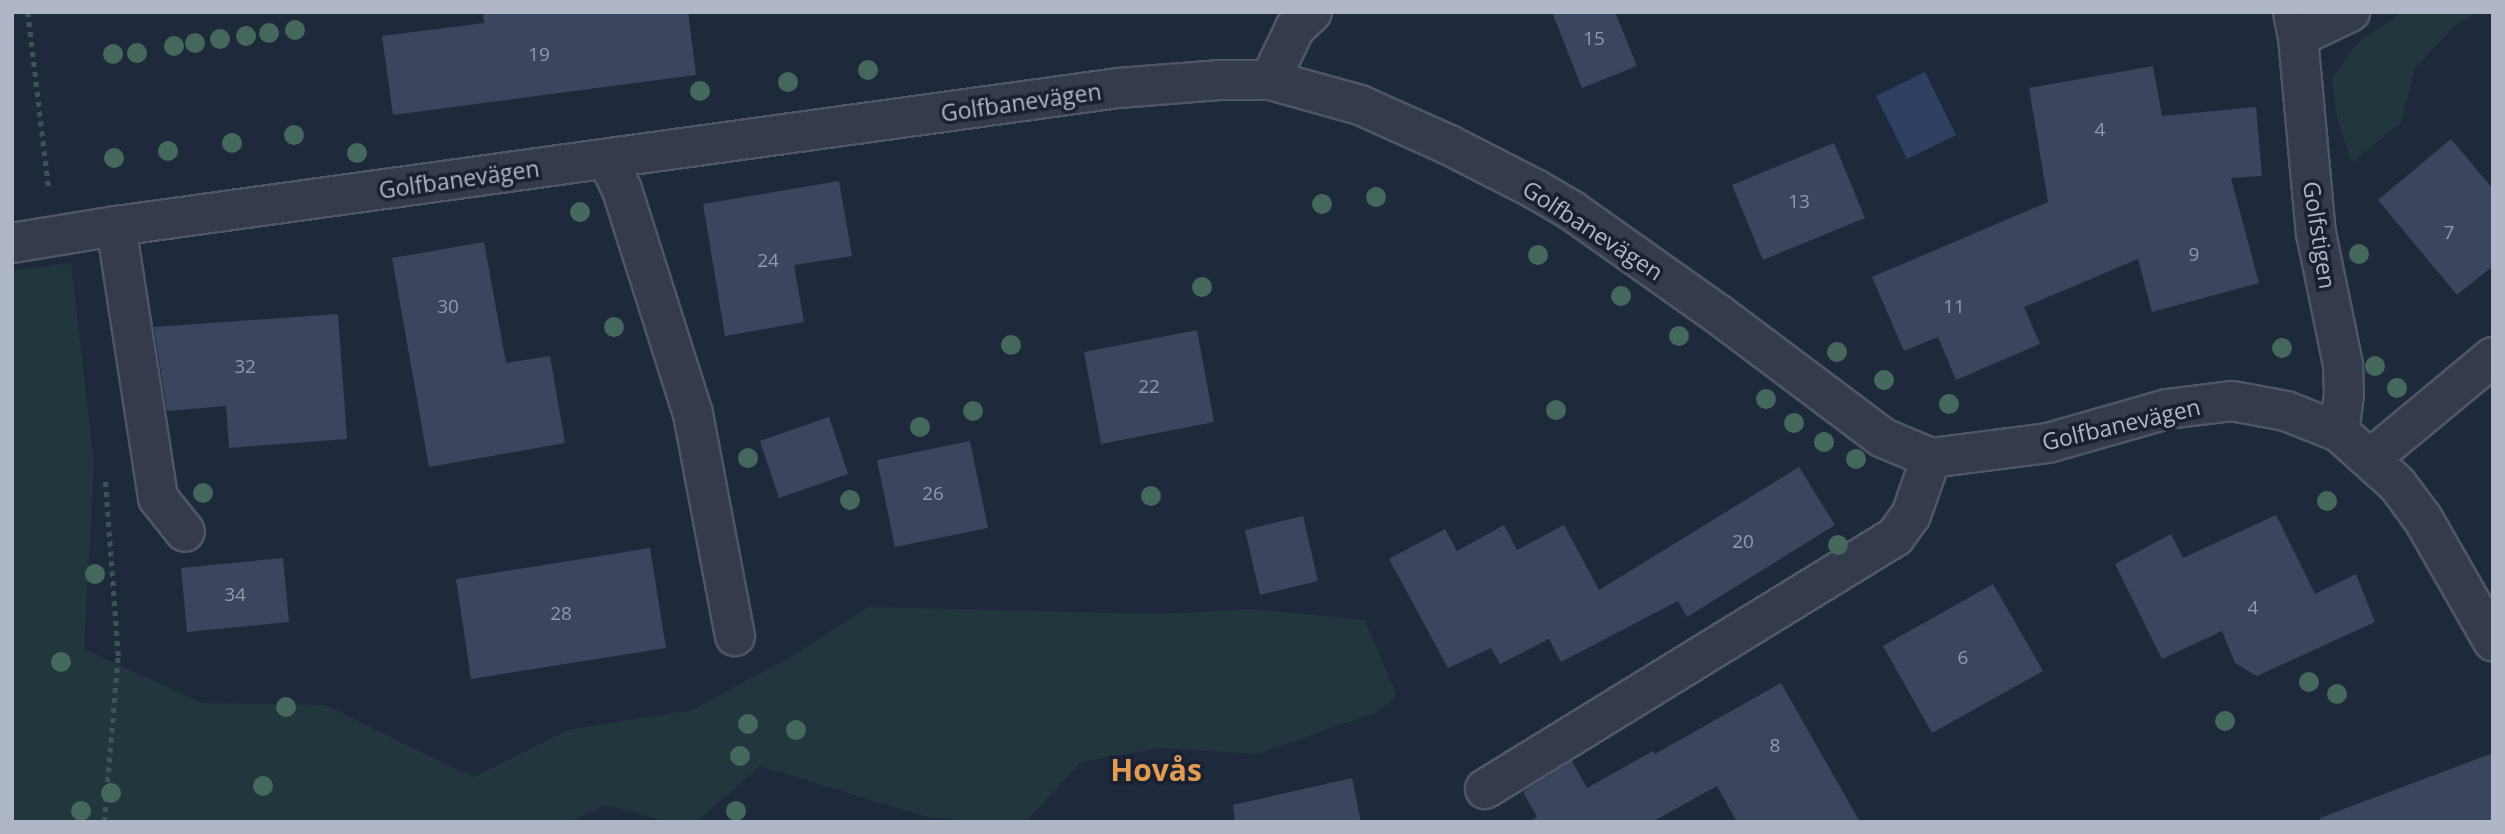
<!DOCTYPE html>
<html>
<head>
<meta charset="utf-8">
<style>
  body { margin:0 }
  #map { position:relative; width:2505px; height:834px; overflow:hidden; background:#1f293c; font-family:"Open Sans",sans-serif }
  div>[style] { position:absolute }
  [style*='--x'] { left:calc(var(--x)*1px); top:calc(var(--y)*1px); width:calc(var(--w)*1px); rotate:calc(var(--a)*1deg) }
  .green>* { inset:0; background:#21373d }
  .water>* { inset:0; background:#2f4063 }
  .building>* { inset:0; background:#3b455d }
  .path>* { height:4.5px; margin-top:-2.25px; transform-origin:0; background:repeating-linear-gradient(90deg,#3c5357 0 5px,transparent 0 10px) }
  .roads { filter:drop-shadow(2px 0 #4e5667) drop-shadow(-2px 0 #4e5667) drop-shadow(0 2px #4e5667) drop-shadow(0 -2px #4e5667) }
  .minor>* { height:38px; margin:-19px; padding:0 19px; transform-origin:19px; border-radius:19px; background:#333b4c }
  .trees>* { width:20px; height:20px; margin:-10px; border-radius:50%; background:#44685b }
  span { translate:-50% -50%; white-space:nowrap; text-align:center; line-height:1.15; -webkit-text-stroke:7px #192031; paint-order:stroke }
  .number-label { font-size:19px; color:#919aad }
  .number-label span { -webkit-text-stroke-width:0 }
  .street-label { font-size:23px; color:#aeb6c8 }
  .district-label { font-size:30px; color:#df9c52; font-weight:700 }
  .frame { position:absolute; inset:0; border:14px solid #aeb6c8; pointer-events:none }
</style>
</head>
<body>
<div id="map">
  <div class="green">
    <div style="clip-path:polygon(2403px 12px,2477px 12px,2453px 27px,2415px 68px,2401px 122px,2352px 163px,2337px 118px,2332px 79px,2357px 43px)"></div>
    <div style="clip-path:polygon(71px 263px,94px 463px,84px 649px,202px 703px,325px 705px,473px 777px,567px 730px,692px 710px,794px 655px,868px 607px,1161px 614px,1251px 609px,1365px 620px,1397px 696px,1379px 711px,1258px 754px,1160px 748px,1081px 762px,1026px 822px,975px 822px,923px 816px,760px 766px,696px 822px,670px 822px,605px 805px,570px 822px,12px 822px,12px 271px)"></div>
  </div>
  <div class="water">
    <div style="clip-path:polygon(1925px 72px,1956px 135px,1907px 159px,1876px 96px)"></div>
  </div>
  <div class="building">
    <div style="clip-path:polygon(483px 12px,688px 12px,696px 75px,393px 115px,382px 36px,484px 23px)"></div>
    <div style="clip-path:polygon(1552px 12px,1615px 12px,1637px 66px,1582px 88px)"></div>
    <div style="clip-path:polygon(2153px 66px,2162px 116px,2256px 107px,2262px 176px,2231px 178px,2259px 283px,2152px 312px,2138px 259px,2024px 307px,2040px 344px,1956px 380px,1938px 337px,1904px 351px,1872px 277px,2048px 202px,2029px 88px)"></div>
    <div style="clip-path:polygon(2451px 139px,2493px 189px,2493px 266px,2457px 295px,2378px 200px)"></div>
    <div style="clip-path:polygon(1834px 143px,1865px 218px,1763px 260px,1732px 185px)"></div>
    <div style="clip-path:polygon(839px 181px,852px 256px,794px 265px,804px 322px,725px 336px,703px 204px)"></div>
    <div style="clip-path:polygon(484px 242px,506px 363px,550px 356px,565px 443px,429px 467px,392px 258px)"></div>
    <div style="clip-path:polygon(338px 314px,347px 439px,229px 448px,226px 406px,167px 411px,154px 327px)"></div>
    <div style="clip-path:polygon(1197px 330px,1214px 422px,1101px 444px,1084px 352px)"></div>
    <div style="clip-path:polygon(829px 417px,848px 474px,779px 498px,760px 441px)"></div>
    <div style="clip-path:polygon(970px 441px,988px 528px,895px 547px,877px 460px)"></div>
    <div style="clip-path:polygon(1799px 467px,1835px 525px,1687px 617px,1678px 601px,1561px 662px,1549px 639px,1500px 664px,1491px 648px,1448px 668px,1389px 559px,1445px 529px,1457px 551px,1504px 525px,1517px 550px,1564px 525px,1599px 590px)"></div>
    <div style="clip-path:polygon(2276px 515px,2315px 594px,2356px 574px,2375px 622px,2257px 676px,2235px 663px,2222px 631px,2162px 659px,2115px 564px,2171px 534px,2183px 558px)"></div>
    <div style="clip-path:polygon(1303px 516px,1318px 581px,1260px 595px,1245px 530px)"></div>
    <div style="clip-path:polygon(650px 548px,666px 648px,471px 679px,456px 579px)"></div>
    <div style="clip-path:polygon(283px 558px,289px 622px,187px 632px,181px 568px)"></div>
    <div style="clip-path:polygon(1993px 584px,2043px 671px,1932px 733px,1883px 646px)"></div>
    <div style="clip-path:polygon(1781px 683px,1860px 822px,1737px 822px,1717px 786px,1652px 822px,1528px 822px,1537px 817px,1523px 792px,1572px 761px,1587px 788px,1653px 751px,1655px 754px)"></div>
    <div style="clip-path:polygon(2493px 753px,2493px 822px,2321px 822px,2320px 818px)"></div>
    <div style="clip-path:polygon(1352px 778px,1361px 822px,1235px 822px,1233px 805px)"></div>
  </div>
  <div class="path">
    <div style="--x:28;--y:12;--w:180;--a:83.3"></div>
    <div style="--x:104;--y:822;--w:167;--a:-85.2"></div>
    <div style="--x:118;--y:656;--w:179;--a:-94.2"></div>
  </div>
  <div class="roads">
    <div class="minor">
      <div style="--x:2293;--y:12;--w:25;--a:79"></div>
      <div style="--x:2298;--y:37;--w:197;--a:84.8"></div>
      <div style="--x:2316;--y:233;--w:135;--a:78.4"></div>
      <div style="--x:2343;--y:365;--w:29;--a:88"></div>
      <div style="--x:2344;--y:394;--w:38;--a:97"></div>
      <div style="--x:2298;--y:37;--w:58;--a:-25.7"></div>
      <div style="--x:1270;--y:80;--w:58;--a:-64.3"></div>
      <div style="--x:1295;--y:28;--w:23;--a:-43"></div>
      <div style="--x:607;--y:159;--w:34;--a:64"></div>
      <div style="--x:622;--y:190;--w:235;--a:72.4"></div>
      <div style="--x:693;--y:414;--w:226;--a:79.3"></div>
      <div style="--x:116;--y:226;--w:275;--a:81.2"></div>
      <div style="--x:158;--y:498;--w:43;--a:51.5"></div>
      <div style="--x:12;--y:243;--w:105;--a:-9.3"></div>
      <div style="--x:116;--y:226;--w:1011;--a:-7.84"></div>
      <div style="--x:1118;--y:88;--w:101;--a:-4.5"></div>
      <div style="--x:1219;--y:80;--w:51;--a:0"></div>
      <div style="--x:1270;--y:80;--w:93;--a:15.5"></div>
      <div style="--x:1360;--y:105;--w:98;--a:24.2"></div>
      <div style="--x:1449;--y:145;--w:97;--a:27.1"></div>
      <div style="--x:1535;--y:189;--w:42;--a:30.3"></div>
      <div style="--x:1571;--y:210;--w:180;--a:35.3"></div>
      <div style="--x:1718;--y:314;--w:206;--a:36.9"></div>
      <div style="--x:1883;--y:438;--w:52;--a:22.6"></div>
      <div style="--x:1931;--y:458;--w:118;--a:-7.3"></div>
      <div style="--x:2048;--y:443;--w:124;--a:-15.9"></div>
      <div style="--x:2167;--y:409;--w:65;--a:-7"></div>
      <div style="--x:2232;--y:401;--w:55;--a:10.5"></div>
      <div style="--x:2286;--y:411;--w:57;--a:21.6"></div>
      <div style="--x:2339;--y:432;--w:78;--a:41.9"></div>
      <div style="--x:2397;--y:484;--w:44;--a:53.4"></div>
      <div style="--x:2423;--y:519;--w:141;--a:60.2"></div>
      <div style="--x:2370;--y:459;--w:160;--a:-39.7"></div>
      <div style="--x:1485;--y:789;--w:481;--a:-31.6"></div>
      <div style="--x:1895;--y:537;--w:27;--a:-54"></div>
      <div style="--x:1911;--y:515;--w:60;--a:-70.7"></div>
    </div>
  </div>
  <div class="trees">
    <div style="left:295px;top:30px"></div>
    <div style="left:269px;top:33px"></div>
    <div style="left:246px;top:36px"></div>
    <div style="left:220px;top:39px"></div>
    <div style="left:195px;top:43px"></div>
    <div style="left:174px;top:46px"></div>
    <div style="left:137px;top:53px"></div>
    <div style="left:113px;top:54px"></div>
    <div style="left:868px;top:70px"></div>
    <div style="left:788px;top:82px"></div>
    <div style="left:700px;top:91px"></div>
    <div style="left:294px;top:135px"></div>
    <div style="left:232px;top:143px"></div>
    <div style="left:168px;top:151px"></div>
    <div style="left:357px;top:153px"></div>
    <div style="left:114px;top:158px"></div>
    <div style="left:1376px;top:197px"></div>
    <div style="left:1322px;top:204px"></div>
    <div style="left:580px;top:212px"></div>
    <div style="left:2359px;top:254px"></div>
    <div style="left:1538px;top:255px"></div>
    <div style="left:1202px;top:287px"></div>
    <div style="left:1621px;top:296px"></div>
    <div style="left:614px;top:327px"></div>
    <div style="left:1679px;top:336px"></div>
    <div style="left:1011px;top:345px"></div>
    <div style="left:2282px;top:348px"></div>
    <div style="left:1837px;top:352px"></div>
    <div style="left:2375px;top:366px"></div>
    <div style="left:1884px;top:380px"></div>
    <div style="left:2397px;top:388px"></div>
    <div style="left:1766px;top:399px"></div>
    <div style="left:1949px;top:404px"></div>
    <div style="left:1556px;top:410px"></div>
    <div style="left:973px;top:411px"></div>
    <div style="left:1794px;top:423px"></div>
    <div style="left:920px;top:427px"></div>
    <div style="left:1824px;top:442px"></div>
    <div style="left:748px;top:458px"></div>
    <div style="left:1856px;top:459px"></div>
    <div style="left:203px;top:493px"></div>
    <div style="left:1151px;top:496px"></div>
    <div style="left:850px;top:500px"></div>
    <div style="left:2327px;top:501px"></div>
    <div style="left:1838px;top:545px"></div>
    <div style="left:95px;top:574px"></div>
    <div style="left:61px;top:662px"></div>
    <div style="left:2309px;top:682px"></div>
    <div style="left:2337px;top:694px"></div>
    <div style="left:286px;top:707px"></div>
    <div style="left:2225px;top:721px"></div>
    <div style="left:748px;top:724px"></div>
    <div style="left:796px;top:730px"></div>
    <div style="left:740px;top:756px"></div>
    <div style="left:263px;top:786px"></div>
    <div style="left:111px;top:793px"></div>
    <div style="left:81px;top:811px"></div>
    <div style="left:736px;top:811px"></div>
  </div>
  <div class="number-label">
    <span style="left:1594px;top:39px">15</span>
    <span style="left:539px;top:55px">19</span>
    <span style="left:2100px;top:130px">4</span>
    <span style="left:1799px;top:202px">13</span>
    <span style="left:2449px;top:233px">7</span>
    <span style="left:2194px;top:255px">9</span>
    <span style="left:768px;top:261px">24</span>
    <span style="left:448px;top:307px">30</span>
    <span style="left:1954px;top:307px">11</span>
    <span style="left:245px;top:367px">32</span>
    <span style="left:1149px;top:387px">22</span>
    <span style="left:933px;top:494px">26</span>
    <span style="left:1743px;top:542px">20</span>
    <span style="left:235px;top:595px">34</span>
    <span style="left:2253px;top:608px">4</span>
    <span style="left:561px;top:614px">28</span>
    <span style="left:1963px;top:658px">6</span>
    <span style="left:1775px;top:746px">8</span>
  </div>
  <div class="street-label">
    <span style="left:1021px;top:102px;rotate:-8deg">Golfbanevägen</span>
    <span style="left:459px;top:179px;rotate:-8deg">Golfbanevägen</span>
    <span style="left:1593px;top:230px;rotate:33deg">Golfbanevägen</span>
    <span style="left:2320px;top:235px;rotate:81deg">Golfstigen</span>
    <span style="left:2121px;top:424px;rotate:-13deg">Golfbanevägen</span>
  </div>
  <div class="district-label">
    <span style="left:1156px;top:770px">Hovås</span>
  </div>
  <div class="frame"></div>
</div>
</body>
</html>
